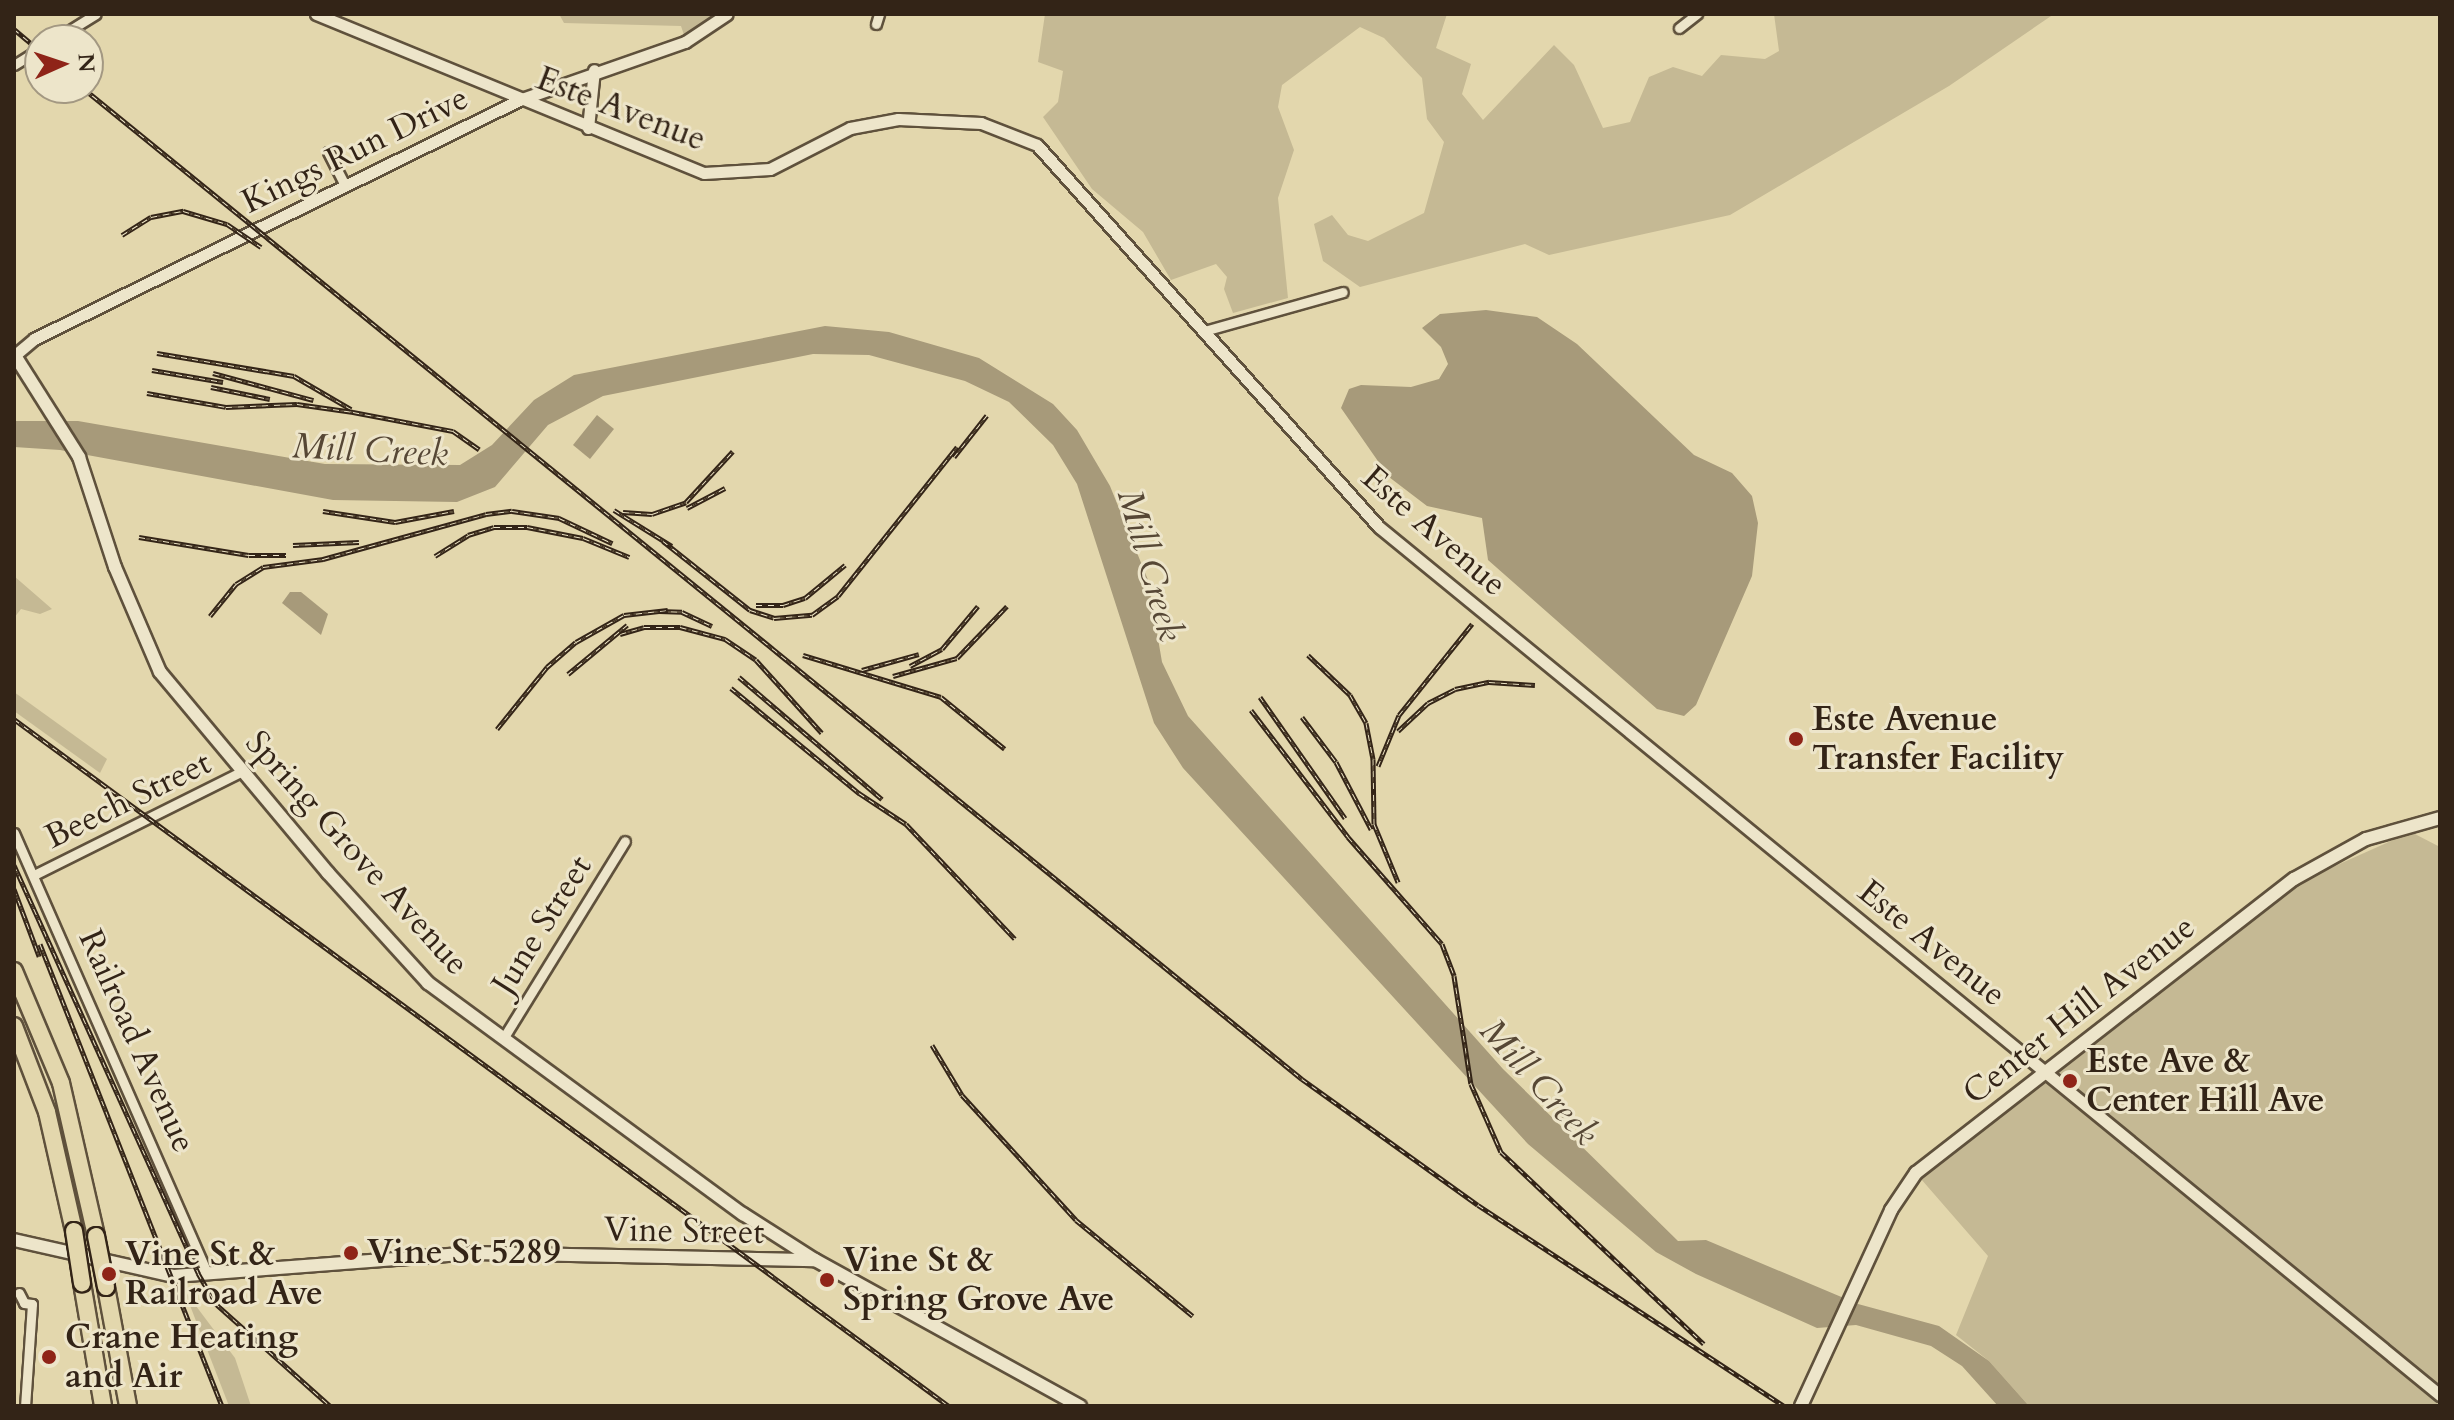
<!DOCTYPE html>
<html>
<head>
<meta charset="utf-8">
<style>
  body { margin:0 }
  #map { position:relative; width:2454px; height:1420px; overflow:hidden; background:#e3d7ad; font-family:Cardo,serif }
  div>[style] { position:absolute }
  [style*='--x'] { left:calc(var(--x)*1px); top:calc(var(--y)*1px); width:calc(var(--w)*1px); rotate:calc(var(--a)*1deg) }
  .green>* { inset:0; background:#c5b994 }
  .water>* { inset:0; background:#a79a7a }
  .stream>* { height:2px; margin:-1px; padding:0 1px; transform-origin:1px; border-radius:1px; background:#a79a7a }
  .roads { filter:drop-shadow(2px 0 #5f513c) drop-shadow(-2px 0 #5f513c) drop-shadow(0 2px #5f513c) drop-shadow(0 -2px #5f513c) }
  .minor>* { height:9px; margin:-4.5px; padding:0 4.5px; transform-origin:4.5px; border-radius:4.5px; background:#ede5ca }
  .tertiary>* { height:11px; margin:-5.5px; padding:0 5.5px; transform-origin:5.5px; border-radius:5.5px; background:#ede5ca }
  .secondary>* { height:12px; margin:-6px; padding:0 6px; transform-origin:6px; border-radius:6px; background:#ede5ca }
  .motorway>* { height:16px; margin:-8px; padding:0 8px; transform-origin:8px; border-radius:8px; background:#e3d7ad }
  .rail>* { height:5px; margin-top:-2.5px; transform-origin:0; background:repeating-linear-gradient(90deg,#ede5ca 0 6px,#332417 0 12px); box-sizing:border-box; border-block:2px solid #332417 }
  .bridges { filter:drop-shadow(2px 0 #332417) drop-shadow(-2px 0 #332417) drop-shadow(0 2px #332417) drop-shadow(0 -2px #332417) }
  .motorway-bridge>* { height:16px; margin:-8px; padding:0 8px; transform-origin:8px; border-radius:8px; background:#e3d7ad }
  .dots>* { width:22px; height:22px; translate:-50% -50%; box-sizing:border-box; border:4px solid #ede5ca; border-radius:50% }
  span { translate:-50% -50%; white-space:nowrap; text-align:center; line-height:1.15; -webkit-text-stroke:6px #ede5ca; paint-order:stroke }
  .street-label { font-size:34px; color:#332417 }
  .poi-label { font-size:34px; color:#332417; font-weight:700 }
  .left { translate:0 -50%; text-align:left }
  .water-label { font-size:36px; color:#564735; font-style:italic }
  .frame { position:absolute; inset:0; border:16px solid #332417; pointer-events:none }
  .north { position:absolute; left:24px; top:24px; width:80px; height:80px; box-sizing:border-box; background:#ede5ca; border:2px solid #a39882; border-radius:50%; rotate:87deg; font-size:22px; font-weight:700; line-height:32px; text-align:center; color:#332417 }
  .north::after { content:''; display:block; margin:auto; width:28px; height:36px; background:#8f2418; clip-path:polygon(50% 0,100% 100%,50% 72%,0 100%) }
</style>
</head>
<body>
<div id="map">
  <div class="green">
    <div style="clip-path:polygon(559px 14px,718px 14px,684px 35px,681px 26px,564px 23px)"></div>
    <div style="clip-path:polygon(1045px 14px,1447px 14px,1436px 48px,1471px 64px,1462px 94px,1483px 120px,1554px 45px,1574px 65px,1603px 128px,1630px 122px,1649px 77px,1673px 67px,1702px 76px,1721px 55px,1765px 59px,1779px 51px,1774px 14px,2054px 14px,1949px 86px,1730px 215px,1549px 255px,1525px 244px,1360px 287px,1323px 261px,1314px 224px,1332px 215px,1348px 235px,1368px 241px,1424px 213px,1444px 142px,1427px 119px,1422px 78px,1384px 38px,1360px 27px,1282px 85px,1278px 107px,1294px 150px,1278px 198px,1288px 298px,1233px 313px,1224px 289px,1227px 277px,1216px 264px,1171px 280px,1143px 232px,1092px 189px,1043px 117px,1058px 102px,1063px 71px,1038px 62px)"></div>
    <div style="clip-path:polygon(14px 576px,52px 609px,40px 614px,21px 609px,14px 618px)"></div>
    <div style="clip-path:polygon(14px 692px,107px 759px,100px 773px,14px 711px)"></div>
    <div style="clip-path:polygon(2411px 832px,2440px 847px,2440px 1401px,2435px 1406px,2029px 1406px,1989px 1361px,1956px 1335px,1988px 1256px,1921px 1179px,2306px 879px)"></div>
    <div style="clip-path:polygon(184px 1290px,235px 1358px,251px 1406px,229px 1406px)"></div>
  </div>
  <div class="water">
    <div style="clip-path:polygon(1486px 310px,1537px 317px,1577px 344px,1694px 455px,1732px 473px,1752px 496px,1758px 523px,1752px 576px,1696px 705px,1684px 716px,1657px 709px,1488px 560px,1482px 518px,1427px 506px,1389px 477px,1341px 408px,1349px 389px,1361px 385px,1411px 387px,1439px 379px,1448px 364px,1441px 347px,1422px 328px,1440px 314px)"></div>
    <div style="clip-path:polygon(825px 326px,889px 332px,979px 358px,1053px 404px,1077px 430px,1110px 486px,1148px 580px,1162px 662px,1188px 716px,1503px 1069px,1678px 1241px,1706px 1240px,1858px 1304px,1939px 1326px,1989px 1361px,2029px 1406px,1998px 1406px,1962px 1366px,1931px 1346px,1856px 1325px,1817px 1328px,1696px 1274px,1656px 1252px,1528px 1144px,1183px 768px,1154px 723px,1077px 484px,1053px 445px,1009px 402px,965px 381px,869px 355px,813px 354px,603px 396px,548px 425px,495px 487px,457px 502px,333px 500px,60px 450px,14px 447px,14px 421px,78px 421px,325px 464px,460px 465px,492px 445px,534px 400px,574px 375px)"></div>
    <div style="clip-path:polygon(597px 415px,614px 429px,590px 459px,573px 445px)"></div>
    <div style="clip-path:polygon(290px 592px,301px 592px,328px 614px,321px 635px,282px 603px)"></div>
  </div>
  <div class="stream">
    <div style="--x:1560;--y:1121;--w:11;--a:-49"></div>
  </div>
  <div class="roads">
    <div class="minor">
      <div style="--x:876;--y:24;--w:10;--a:-73"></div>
      <div style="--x:1679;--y:28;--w:23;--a:-38"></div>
      <div style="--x:54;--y:40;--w:49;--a:-31.8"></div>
      <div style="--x:14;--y:65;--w:31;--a:-32"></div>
      <div style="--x:328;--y:152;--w:38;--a:63"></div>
      <div style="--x:1204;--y:331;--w:144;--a:-15.7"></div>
      <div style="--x:14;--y:833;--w:478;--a:66.3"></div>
      <div style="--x:34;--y:875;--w:233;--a:-26.5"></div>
      <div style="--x:504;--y:1037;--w:230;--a:-58.3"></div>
      <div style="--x:19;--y:1293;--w:11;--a:63"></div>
      <div style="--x:24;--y:1303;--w:8;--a:7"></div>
      <div style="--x:32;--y:1304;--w:102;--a:93.9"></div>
    </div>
    <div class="tertiary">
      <div style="--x:316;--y:14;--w:419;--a:22.3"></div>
      <div style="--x:704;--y:173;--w:66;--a:-3.5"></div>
      <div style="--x:770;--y:169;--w:90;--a:-27.1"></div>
      <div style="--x:850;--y:128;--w:49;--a:-10.6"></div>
      <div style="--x:898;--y:119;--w:83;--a:2.8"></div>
      <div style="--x:981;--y:123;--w:60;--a:21.4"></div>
      <div style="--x:1037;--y:145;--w:513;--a:48.16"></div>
      <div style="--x:1379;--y:527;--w:1371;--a:39.29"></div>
      <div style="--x:588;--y:128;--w:58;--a:-84.1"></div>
      <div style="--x:15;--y:355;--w:25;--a:-40"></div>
      <div style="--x:34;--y:339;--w:541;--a:-26.23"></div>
      <div style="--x:519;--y:100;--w:176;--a:-19.3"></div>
      <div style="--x:685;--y:42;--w:50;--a:-33.7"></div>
    </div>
    <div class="secondary">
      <div style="--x:14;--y:354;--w:122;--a:57.7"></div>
      <div style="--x:79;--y:457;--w:116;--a:71.9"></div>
      <div style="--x:115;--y:567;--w:114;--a:66.8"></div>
      <div style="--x:160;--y:672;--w:262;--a:50.1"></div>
      <div style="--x:328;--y:873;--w:149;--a:47.7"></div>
      <div style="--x:428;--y:983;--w:391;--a:36.3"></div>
      <div style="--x:743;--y:1214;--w:85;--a:32.6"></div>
      <div style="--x:14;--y:1240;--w:164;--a:12.7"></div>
      <div style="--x:174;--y:1276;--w:301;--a:-4.4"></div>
      <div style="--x:474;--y:1253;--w:341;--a:1.2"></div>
      <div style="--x:815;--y:1260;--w:303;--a:28.9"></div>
      <div style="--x:1801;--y:1406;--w:216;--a:-65.3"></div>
      <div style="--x:1891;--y:1210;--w:45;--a:-56"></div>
      <div style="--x:1916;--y:1173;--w:479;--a:-37.9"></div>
      <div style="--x:2294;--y:879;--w:82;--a:-29.1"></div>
      <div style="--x:2366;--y:839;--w:77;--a:-15.8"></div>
    </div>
    <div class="motorway">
      <div style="--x:14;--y:971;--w:121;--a:67.2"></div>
      <div style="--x:61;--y:1083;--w:157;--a:77.1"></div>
      <div style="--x:14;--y:1026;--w:92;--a:69"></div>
      <div style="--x:47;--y:1112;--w:122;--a:77.2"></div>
      <div style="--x:82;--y:1283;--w:125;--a:80.3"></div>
      <div style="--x:106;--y:1287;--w:121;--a:79.5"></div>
    </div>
  </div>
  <div class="rail">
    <div style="--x:14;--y:29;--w:34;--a:40"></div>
    <div style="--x:83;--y:88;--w:1571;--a:39.11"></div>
    <div style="--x:1302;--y:1079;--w:216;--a:35.6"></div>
    <div style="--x:1478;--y:1205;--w:366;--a:33.3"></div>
    <div style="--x:122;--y:235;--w:34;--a:-32"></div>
    <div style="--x:151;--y:217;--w:33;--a:-11"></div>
    <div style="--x:183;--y:211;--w:46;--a:16.5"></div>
    <div style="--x:227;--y:224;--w:41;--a:34.1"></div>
    <div style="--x:157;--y:353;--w:139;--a:9.5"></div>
    <div style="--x:294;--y:376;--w:66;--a:30.1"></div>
    <div style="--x:152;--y:370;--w:72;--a:9.6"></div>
    <div style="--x:213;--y:373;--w:104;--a:15.1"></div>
    <div style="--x:211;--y:387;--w:60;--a:11.5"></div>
    <div style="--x:147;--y:393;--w:80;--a:10"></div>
    <div style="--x:226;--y:407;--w:71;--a:-2.4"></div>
    <div style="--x:297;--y:404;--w:57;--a:8.1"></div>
    <div style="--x:353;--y:412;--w:102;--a:10.8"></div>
    <div style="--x:453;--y:431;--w:32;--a:35"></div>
    <div style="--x:954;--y:457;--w:53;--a:-51.8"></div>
    <div style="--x:687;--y:508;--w:43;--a:-27.8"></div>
    <div style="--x:614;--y:510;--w:68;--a:31.8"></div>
    <div style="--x:323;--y:511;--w:73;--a:8.7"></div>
    <div style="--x:395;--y:522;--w:60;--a:-10.6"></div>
    <div style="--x:623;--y:512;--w:29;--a:4"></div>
    <div style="--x:652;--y:514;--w:36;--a:-19"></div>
    <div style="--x:686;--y:502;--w:69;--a:-47.3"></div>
    <div style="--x:139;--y:537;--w:111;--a:9.3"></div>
    <div style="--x:249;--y:555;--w:37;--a:0"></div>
    <div style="--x:663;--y:541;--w:111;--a:38.4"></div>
    <div style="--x:750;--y:610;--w:25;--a:18"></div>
    <div style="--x:774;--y:618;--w:38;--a:-5"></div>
    <div style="--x:812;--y:615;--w:32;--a:-36"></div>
    <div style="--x:838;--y:596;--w:191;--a:-51.4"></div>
    <div style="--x:293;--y:545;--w:66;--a:-2.6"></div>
    <div style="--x:435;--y:556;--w:39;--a:-32"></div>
    <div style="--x:468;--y:535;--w:27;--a:-17"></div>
    <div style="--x:494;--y:527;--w:33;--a:0"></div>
    <div style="--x:527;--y:527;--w:57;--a:11.1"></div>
    <div style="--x:583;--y:538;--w:50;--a:22.4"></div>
    <div style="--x:756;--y:605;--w:27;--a:0"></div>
    <div style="--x:783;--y:605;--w:23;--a:-18"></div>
    <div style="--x:805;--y:598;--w:52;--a:-39.5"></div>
    <div style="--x:659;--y:611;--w:23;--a:2"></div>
    <div style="--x:682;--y:612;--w:33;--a:25"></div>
    <div style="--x:210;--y:616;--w:41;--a:-50.9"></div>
    <div style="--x:236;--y:584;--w:32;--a:-32"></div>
    <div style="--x:263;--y:567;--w:61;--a:-7.6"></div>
    <div style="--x:323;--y:559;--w:169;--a:-15.4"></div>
    <div style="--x:486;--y:514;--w:26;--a:-7"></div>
    <div style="--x:512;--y:511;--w:48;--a:8.5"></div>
    <div style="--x:559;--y:518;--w:59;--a:25.3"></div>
    <div style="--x:620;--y:634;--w:25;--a:-16"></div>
    <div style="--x:644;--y:627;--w:36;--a:0"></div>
    <div style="--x:680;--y:627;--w:47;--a:14.9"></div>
    <div style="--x:725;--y:639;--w:37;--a:34"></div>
    <div style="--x:756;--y:660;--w:98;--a:47.9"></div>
    <div style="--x:803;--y:655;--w:144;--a:16.9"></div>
    <div style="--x:941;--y:697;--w:82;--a:39.1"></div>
    <div style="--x:1308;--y:655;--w:58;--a:43.6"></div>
    <div style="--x:1350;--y:695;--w:32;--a:60"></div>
    <div style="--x:1366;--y:723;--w:37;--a:79"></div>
    <div style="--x:1373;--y:759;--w:65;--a:89.1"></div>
    <div style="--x:1374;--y:824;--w:63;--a:67.5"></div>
    <div style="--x:910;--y:666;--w:36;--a:-28"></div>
    <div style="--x:942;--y:649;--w:56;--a:-50.1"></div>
    <div style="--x:862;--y:670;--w:59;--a:-15.7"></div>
    <div style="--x:568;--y:674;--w:77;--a:-39.7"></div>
    <div style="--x:893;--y:676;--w:66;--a:-15.7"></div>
    <div style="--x:957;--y:658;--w:72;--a:-46.1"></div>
    <div style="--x:739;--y:677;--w:188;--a:40.5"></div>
    <div style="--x:731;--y:688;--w:166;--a:39.4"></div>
    <div style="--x:859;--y:793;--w:56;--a:33.4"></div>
    <div style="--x:906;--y:824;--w:158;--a:46.5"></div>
    <div style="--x:1260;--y:697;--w:148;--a:54.9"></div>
    <div style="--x:1251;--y:710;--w:160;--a:52.6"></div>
    <div style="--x:1348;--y:837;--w:142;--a:48.7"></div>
    <div style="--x:1442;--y:944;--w:34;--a:69"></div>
    <div style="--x:1454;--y:976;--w:109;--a:81.1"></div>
    <div style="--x:1471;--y:1084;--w:74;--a:66.2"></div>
    <div style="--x:1501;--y:1152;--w:279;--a:43.4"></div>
    <div style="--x:1302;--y:717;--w:56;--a:52.9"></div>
    <div style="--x:1336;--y:762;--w:76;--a:62.4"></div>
    <div style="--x:14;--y:719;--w:1160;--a:36.31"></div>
    <div style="--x:497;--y:729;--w:80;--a:-51.1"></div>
    <div style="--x:547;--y:667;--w:38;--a:-41"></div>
    <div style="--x:576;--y:642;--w:55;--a:-29.4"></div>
    <div style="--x:624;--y:615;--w:44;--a:-6.5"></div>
    <div style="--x:1398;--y:731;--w:41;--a:-43"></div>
    <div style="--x:1428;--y:703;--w:30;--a:-27"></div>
    <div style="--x:1455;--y:689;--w:35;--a:-12"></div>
    <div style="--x:1489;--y:682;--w:46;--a:3.7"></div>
    <div style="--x:1378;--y:766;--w:55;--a:-67.6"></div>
    <div style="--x:1399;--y:715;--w:117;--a:-51.3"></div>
    <div style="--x:14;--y:865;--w:448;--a:65.7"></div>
    <div style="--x:198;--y:1273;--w:34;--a:60"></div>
    <div style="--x:215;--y:1303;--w:154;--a:41.8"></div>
    <div style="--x:14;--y:889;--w:72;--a:69.5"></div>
    <div style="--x:40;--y:944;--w:497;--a:68.5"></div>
    <div style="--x:932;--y:1045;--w:58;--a:59"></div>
    <div style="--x:962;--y:1095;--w:169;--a:47.6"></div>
    <div style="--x:1076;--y:1220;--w:151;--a:39.4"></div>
  </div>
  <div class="bridges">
    <div class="motorway-bridge">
      <div style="--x:74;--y:1231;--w:53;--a:81.3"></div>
      <div style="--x:96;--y:1236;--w:52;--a:78.9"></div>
    </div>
  </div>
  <div class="dots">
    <div style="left:1796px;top:739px;background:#8f2418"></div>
    <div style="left:2070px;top:1081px;background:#8f2418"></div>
    <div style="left:351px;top:1253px;background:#8f2418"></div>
    <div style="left:109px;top:1274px;background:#8f2418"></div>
    <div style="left:827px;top:1280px;background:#8f2418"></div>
    <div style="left:49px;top:1357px;background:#8f2418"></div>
  </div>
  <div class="street-label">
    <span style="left:621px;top:109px;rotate:21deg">Este Avenue</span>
    <span style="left:355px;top:150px;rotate:-26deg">Kings Run Drive</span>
    <span style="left:1434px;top:531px;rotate:41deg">Este Avenue</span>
    <span style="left:128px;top:800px;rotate:-26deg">Beech Street</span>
    <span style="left:357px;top:853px;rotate:48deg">Spring Grove Avenue</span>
    <span style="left:542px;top:925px;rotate:-58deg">June Street</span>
    <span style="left:1932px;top:943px;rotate:39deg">Este Avenue</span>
    <span style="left:2079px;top:1010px;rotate:-38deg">Center Hill Avenue</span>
    <span style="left:137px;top:1041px;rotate:66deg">Railroad Avenue</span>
    <span style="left:684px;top:1231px;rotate:1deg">Vine Street</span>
  </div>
  <div class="poi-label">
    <span class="left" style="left:1812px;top:739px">Este Avenue<br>Transfer Facility</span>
    <span class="left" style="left:2086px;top:1081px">Este Ave &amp;<br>Center Hill Ave</span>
    <span class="left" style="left:367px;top:1253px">Vine St 5289</span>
    <span class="left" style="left:125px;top:1274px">Vine St &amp;<br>Railroad Ave</span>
    <span class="left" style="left:843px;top:1280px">Vine St &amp;<br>Spring Grove Ave</span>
    <span class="left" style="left:65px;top:1357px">Crane Heating<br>and Air</span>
  </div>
  <div class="water-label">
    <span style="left:370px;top:450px;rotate:3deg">Mill Creek</span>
    <span style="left:1150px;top:565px;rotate:74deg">Mill Creek</span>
    <span style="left:1539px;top:1082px;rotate:48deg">Mill Creek</span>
  </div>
  <div class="frame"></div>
  <div class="north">N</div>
</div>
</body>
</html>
